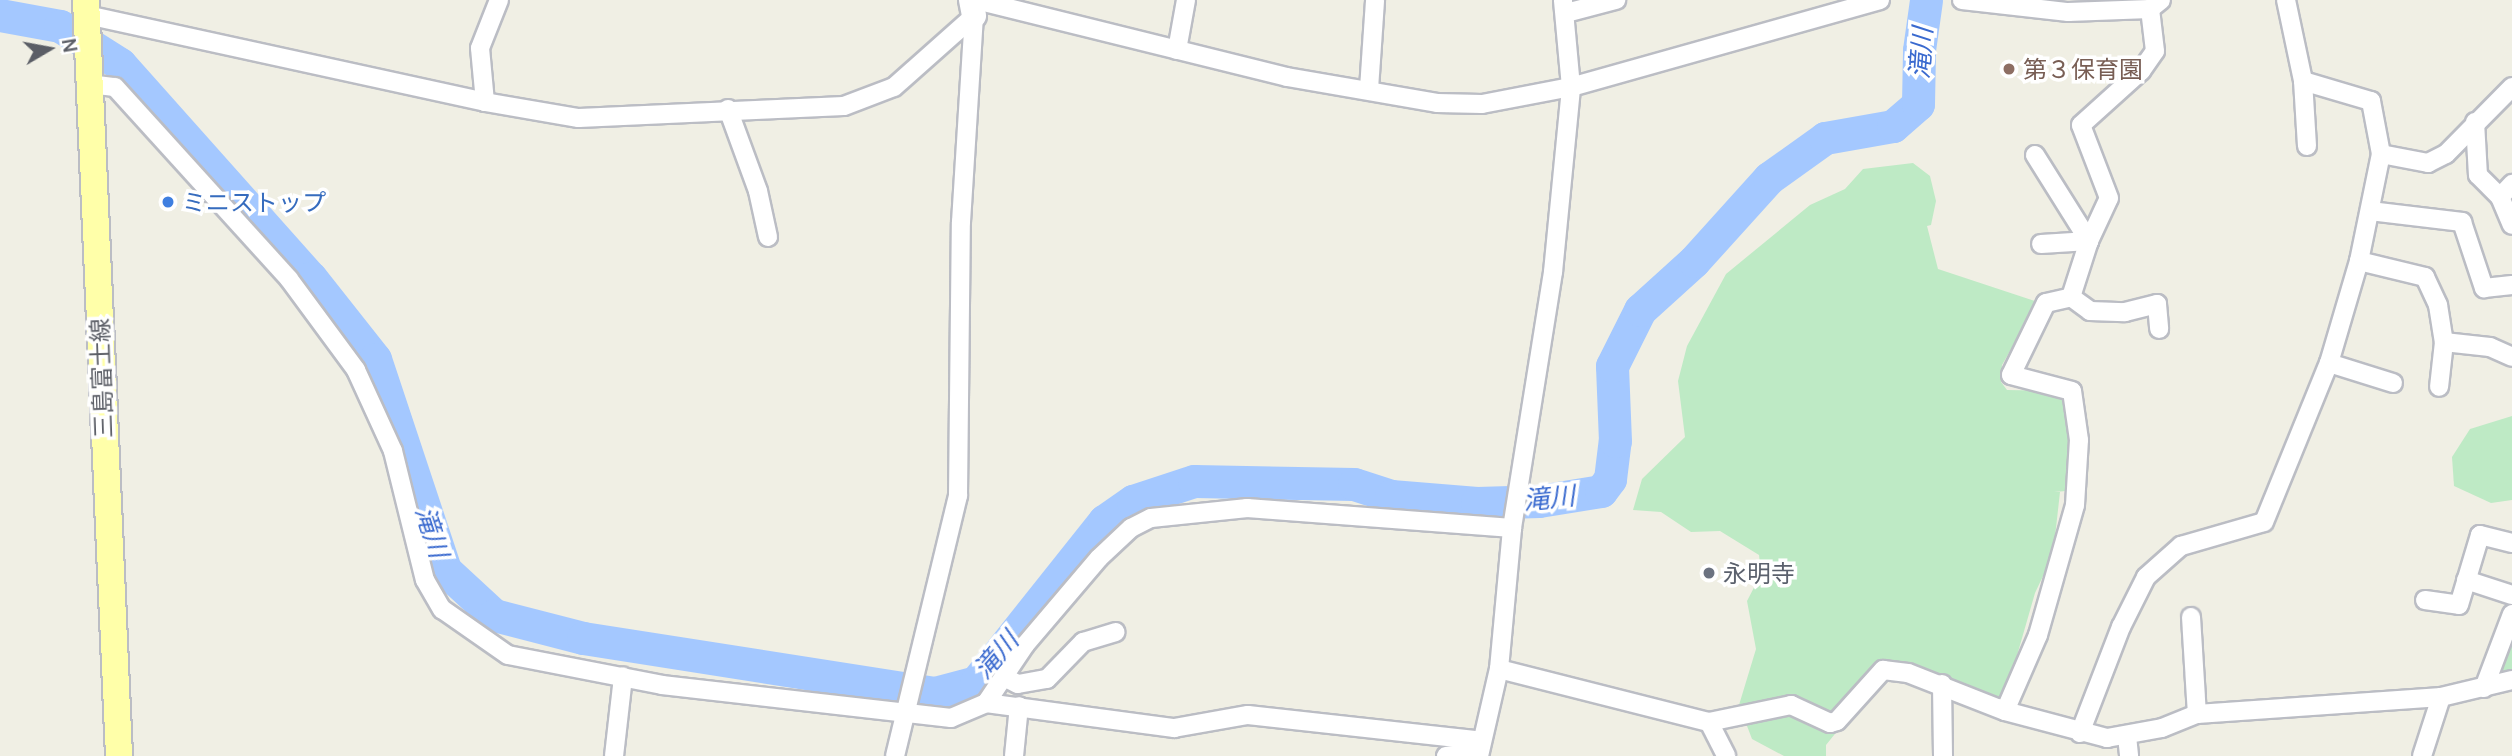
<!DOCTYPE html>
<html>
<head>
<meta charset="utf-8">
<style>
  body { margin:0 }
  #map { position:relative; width:2512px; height:756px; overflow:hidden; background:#f0efe4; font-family:Manrope,"Noto Sans JP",sans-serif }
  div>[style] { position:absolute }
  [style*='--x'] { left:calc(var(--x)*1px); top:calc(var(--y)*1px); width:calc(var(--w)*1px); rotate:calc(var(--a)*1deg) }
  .green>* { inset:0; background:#beeac5 }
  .river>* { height:33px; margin:-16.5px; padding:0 16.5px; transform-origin:16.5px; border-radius:16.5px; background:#a4c8ff }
  .roads { filter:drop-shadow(2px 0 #bbbdc4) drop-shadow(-2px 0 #bbbdc4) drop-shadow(0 2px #bbbdc4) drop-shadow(0 -2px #bbbdc4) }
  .street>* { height:18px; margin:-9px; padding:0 9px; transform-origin:9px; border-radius:9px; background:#fff }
  .secondary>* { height:24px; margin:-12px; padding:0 12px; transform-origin:12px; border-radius:12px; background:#fff }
  .primary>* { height:26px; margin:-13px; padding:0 13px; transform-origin:13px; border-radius:13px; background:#ffffa9 }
  .dots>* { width:19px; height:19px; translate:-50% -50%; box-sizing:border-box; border:4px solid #fff; border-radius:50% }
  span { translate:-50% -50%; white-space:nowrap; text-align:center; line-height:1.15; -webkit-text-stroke:7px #fff; paint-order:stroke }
  .education-label { font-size:24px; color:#785e54 }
  .left { translate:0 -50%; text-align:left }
  .shop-label { font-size:24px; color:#366cbe }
  .street-label { font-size:24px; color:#5b5e66 }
  .worship-label { font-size:24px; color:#5b616d }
  .water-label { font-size:26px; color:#3a6acf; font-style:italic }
  .north { position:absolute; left:14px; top:14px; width:70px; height:70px; -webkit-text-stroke:5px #fff; paint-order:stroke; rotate:80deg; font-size:19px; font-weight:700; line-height:28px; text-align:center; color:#5b5e66 }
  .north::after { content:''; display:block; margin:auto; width:24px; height:32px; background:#5b5e66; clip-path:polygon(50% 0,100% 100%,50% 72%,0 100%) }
</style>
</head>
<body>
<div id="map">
  <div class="green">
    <div style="clip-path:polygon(1913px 163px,1930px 176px,1936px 201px,1931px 225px,1927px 226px,1938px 269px,2038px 302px,2002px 365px,2001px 382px,2007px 390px,2072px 391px,2079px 440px,2066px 491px,2054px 492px,2060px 492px,2053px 555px,2035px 593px,2003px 704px,1928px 677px,1876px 683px,1826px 745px,1826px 756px,1784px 756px,1752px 739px,1739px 705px,1756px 649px,1747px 601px,1761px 574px,1759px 555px,1720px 531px,1691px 532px,1661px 512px,1633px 510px,1642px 479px,1685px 437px,1678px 381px,1687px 346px,1726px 274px,1810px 205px,1845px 189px,1863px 169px)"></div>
    <div style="clip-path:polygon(2512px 416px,2512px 500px,2491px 503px,2454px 486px,2452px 457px,2470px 429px)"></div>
    <div style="clip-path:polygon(2512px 643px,2512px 673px,2496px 672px,2501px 654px)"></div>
  </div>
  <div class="river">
    <div style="--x:0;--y:15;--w:61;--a:10.4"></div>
    <div style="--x:60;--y:26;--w:71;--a:32.3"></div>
    <div style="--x:120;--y:64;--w:287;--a:48.3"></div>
    <div style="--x:311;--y:278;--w:103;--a:51.7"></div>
    <div style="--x:375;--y:359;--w:222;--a:71.6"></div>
    <div style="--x:445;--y:570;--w:67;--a:42.6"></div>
    <div style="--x:494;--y:615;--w:92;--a:14.5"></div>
    <div style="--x:583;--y:638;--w:356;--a:8.9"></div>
    <div style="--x:935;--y:693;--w:42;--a:-15"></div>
    <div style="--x:976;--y:682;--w:206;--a:-51.5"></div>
    <div style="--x:1104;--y:521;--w:35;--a:-35"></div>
    <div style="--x:1133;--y:501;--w:64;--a:-18.2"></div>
    <div style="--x:1194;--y:481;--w:160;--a:1.1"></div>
    <div style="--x:1354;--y:484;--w:39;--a:18"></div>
    <div style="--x:1391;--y:496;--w:86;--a:4.7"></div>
    <div style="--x:1477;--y:503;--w:62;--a:-1.8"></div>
    <div style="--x:1539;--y:501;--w:63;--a:-9.2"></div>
    <div style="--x:1601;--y:491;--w:15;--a:-53"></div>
    <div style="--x:1610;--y:479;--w:38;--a:-83"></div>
    <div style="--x:1615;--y:441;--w:75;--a:-92.3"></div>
    <div style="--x:1612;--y:366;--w:63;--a:-63.4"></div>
    <div style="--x:1640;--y:310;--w:73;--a:-42.2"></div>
    <div style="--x:1694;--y:261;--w:112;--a:-47.9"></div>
    <div style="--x:1769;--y:178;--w:69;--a:-35.5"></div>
    <div style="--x:1825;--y:138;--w:69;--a:-10"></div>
    <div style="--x:1893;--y:126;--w:33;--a:-41"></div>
    <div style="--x:1918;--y:104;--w:54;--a:-88.9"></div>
    <div style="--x:1919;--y:50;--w:50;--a:-82"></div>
  </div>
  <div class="roads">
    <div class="street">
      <div style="--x:976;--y:0;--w:320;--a:13.9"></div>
      <div style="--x:1287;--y:77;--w:152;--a:9.8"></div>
      <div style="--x:1437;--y:103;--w:45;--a:1.3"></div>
      <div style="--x:1482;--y:104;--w:91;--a:-10.8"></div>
      <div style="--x:1571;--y:87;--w:321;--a:-15.7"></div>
      <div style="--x:1962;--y:0;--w:107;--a:6.5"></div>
      <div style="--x:2068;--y:12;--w:82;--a:-2.1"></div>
      <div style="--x:2150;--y:9;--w:14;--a:-39"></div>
      <div style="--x:2286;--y:0;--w:83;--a:78.1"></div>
      <div style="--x:1566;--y:13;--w:52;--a:-14.6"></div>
      <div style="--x:87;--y:15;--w:407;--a:12.3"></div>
      <div style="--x:485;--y:102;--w:95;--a:9.7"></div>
      <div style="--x:579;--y:118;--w:265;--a:-2.6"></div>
      <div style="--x:844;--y:106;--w:53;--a:-20.8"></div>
      <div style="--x:894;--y:87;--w:107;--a:-41.6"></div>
      <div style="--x:1177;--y:50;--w:51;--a:-79.8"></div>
      <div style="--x:89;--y:84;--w:26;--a:7"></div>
      <div style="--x:115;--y:87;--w:259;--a:47.8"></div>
      <div style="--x:289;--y:279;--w:113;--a:53.6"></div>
      <div style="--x:356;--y:370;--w:89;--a:65.4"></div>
      <div style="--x:393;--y:451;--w:133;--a:76.1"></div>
      <div style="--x:425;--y:580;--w:34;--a:60"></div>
      <div style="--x:442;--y:609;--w:80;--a:34.9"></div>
      <div style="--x:508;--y:655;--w:157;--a:11"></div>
      <div style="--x:662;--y:685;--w:291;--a:6.5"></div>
      <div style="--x:951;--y:718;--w:38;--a:-23"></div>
      <div style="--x:986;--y:703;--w:70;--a:-56.1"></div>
      <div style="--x:1025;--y:645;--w:114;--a:-49.6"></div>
      <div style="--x:1099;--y:558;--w:44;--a:-43.2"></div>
      <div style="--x:1131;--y:528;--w:22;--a:-27"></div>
      <div style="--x:1151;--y:518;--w:97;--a:-5.9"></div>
      <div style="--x:1247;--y:508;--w:266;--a:4.3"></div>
      <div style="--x:1369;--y:89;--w:89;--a:-86.1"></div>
      <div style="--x:485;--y:102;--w:54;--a:-95.3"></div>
      <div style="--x:480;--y:48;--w:52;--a:-68.4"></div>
      <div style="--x:728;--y:109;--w:87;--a:69.9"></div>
      <div style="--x:758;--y:191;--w:47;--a:77.7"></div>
      <div style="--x:2475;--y:122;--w:53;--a:86.8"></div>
      <div style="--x:2478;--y:175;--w:31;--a:45"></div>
      <div style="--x:2500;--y:197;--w:30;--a:67"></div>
      <div style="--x:2307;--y:146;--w:65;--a:-93.5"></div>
      <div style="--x:2303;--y:81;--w:71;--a:16.4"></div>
      <div style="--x:2371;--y:101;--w:54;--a:79.3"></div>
      <div style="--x:2381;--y:154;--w:48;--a:10.8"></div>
      <div style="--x:2428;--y:163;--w:20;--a:-27"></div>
      <div style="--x:2446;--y:154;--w:94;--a:-45.4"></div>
      <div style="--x:2035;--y:155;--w:102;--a:57.9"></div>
      <div style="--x:2089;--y:241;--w:48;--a:176.4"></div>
      <div style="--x:2500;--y:197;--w:18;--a:-47"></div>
      <div style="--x:2370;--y:211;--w:93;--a:6.8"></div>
      <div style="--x:2462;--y:222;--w:70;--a:71.6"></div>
      <div style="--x:2484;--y:288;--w:28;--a:-6"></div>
      <div style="--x:2359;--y:261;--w:68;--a:13.6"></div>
      <div style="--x:2425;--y:277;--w:31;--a:65"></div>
      <div style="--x:2438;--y:305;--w:37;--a:81"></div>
      <div style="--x:2444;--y:342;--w:45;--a:96.3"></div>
      <div style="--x:2071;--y:297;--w:24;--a:36"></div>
      <div style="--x:2090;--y:311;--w:35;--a:2"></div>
      <div style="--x:2125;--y:312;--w:33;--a:-14"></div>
      <div style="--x:2157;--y:304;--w:25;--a:85"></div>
      <div style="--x:2444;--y:342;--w:46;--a:6.2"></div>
      <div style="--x:2490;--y:347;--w:24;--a:24"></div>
      <div style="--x:2329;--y:363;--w:67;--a:17.4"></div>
      <div style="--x:2466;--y:580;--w:48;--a:18.1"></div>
      <div style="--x:2425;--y:600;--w:34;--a:8"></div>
      <div style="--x:2459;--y:605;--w:73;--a:-73.3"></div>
      <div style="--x:2480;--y:535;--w:33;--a:14"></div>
      <div style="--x:2191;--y:617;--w:97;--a:86.5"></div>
      <div style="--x:1499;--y:669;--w:217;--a:14.2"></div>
      <div style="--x:1709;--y:722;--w:84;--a:-11.7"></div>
      <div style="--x:1791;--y:705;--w:43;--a:24.8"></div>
      <div style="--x:1830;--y:723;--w:7;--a:-16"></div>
      <div style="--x:1837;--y:721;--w:69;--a:-48"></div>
      <div style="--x:1883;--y:670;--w:25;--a:7"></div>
      <div style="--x:1908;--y:673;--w:104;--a:21.4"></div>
      <div style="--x:2005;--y:711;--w:106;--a:14.8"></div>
      <div style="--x:2107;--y:738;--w:56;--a:-10.3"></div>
      <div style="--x:2162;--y:728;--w:38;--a:-22"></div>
      <div style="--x:2197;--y:714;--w:245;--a:-4"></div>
      <div style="--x:2441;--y:697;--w:73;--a:-13.5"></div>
      <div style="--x:1006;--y:678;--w:13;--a:27"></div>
      <div style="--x:1018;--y:684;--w:29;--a:-10"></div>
      <div style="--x:1047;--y:679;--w:52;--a:-45.8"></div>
      <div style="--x:1083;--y:642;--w:34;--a:-17"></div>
      <div style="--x:1942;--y:684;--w:72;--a:89.2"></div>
      <div style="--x:2484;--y:688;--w:79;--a:-69.3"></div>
      <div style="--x:986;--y:703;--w:190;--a:7.6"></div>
      <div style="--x:1174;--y:728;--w:75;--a:-10"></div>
      <div style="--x:1248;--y:715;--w:235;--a:6.3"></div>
      <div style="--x:2005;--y:711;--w:83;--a:-66.5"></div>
      <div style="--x:2038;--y:635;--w:135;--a:-74.1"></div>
      <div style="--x:2075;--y:505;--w:65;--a:-86.5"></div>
      <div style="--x:2079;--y:440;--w:49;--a:-98.1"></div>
      <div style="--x:2072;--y:391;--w:63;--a:-165.3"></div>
      <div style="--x:2011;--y:375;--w:80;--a:-64.1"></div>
      <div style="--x:2046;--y:303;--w:26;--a:-13"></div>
      <div style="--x:2071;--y:297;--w:59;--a:-72.2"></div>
      <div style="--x:2089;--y:241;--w:47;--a:-65.1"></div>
      <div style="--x:2109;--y:198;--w:78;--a:-111"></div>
      <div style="--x:2081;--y:125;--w:81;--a:-42"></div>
      <div style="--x:2141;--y:71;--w:24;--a:-55"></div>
      <div style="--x:2155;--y:51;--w:42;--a:-96.8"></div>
      <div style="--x:1709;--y:722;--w:38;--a:63"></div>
      <div style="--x:2080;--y:733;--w:114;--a:-68.9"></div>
      <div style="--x:2121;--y:627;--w:56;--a:-63.4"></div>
      <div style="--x:2146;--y:577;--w:47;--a:-41.5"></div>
      <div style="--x:2181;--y:546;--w:86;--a:-16.1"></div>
      <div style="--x:2264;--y:522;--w:172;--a:-67.8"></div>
      <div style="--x:2329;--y:363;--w:106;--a:-73.6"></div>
      <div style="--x:2359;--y:261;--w:109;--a:-78.4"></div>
      <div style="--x:2127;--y:736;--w:20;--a:84"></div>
      <div style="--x:614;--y:756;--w:80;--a:-83.5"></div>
      <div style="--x:895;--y:756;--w:268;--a:-76.4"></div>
      <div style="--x:958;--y:496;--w:274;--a:-89.4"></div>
      <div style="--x:961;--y:222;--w:206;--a:-86.4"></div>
      <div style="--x:1014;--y:756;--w:50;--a:-84.3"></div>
      <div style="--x:1446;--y:756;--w:33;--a:-7"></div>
      <div style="--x:1479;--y:756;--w:89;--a:-77.1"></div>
      <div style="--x:1499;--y:669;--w:142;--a:-84.7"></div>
      <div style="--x:1512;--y:528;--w:259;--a:-80.9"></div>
      <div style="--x:1553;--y:272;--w:186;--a:-84.4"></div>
      <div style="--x:1571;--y:87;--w:87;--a:-95.3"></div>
      <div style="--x:2422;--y:756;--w:62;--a:-72.1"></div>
    </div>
    <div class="secondary">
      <div style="--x:971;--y:0;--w:16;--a:79"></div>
    </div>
    <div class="primary">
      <div style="--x:86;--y:0;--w:757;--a:87.5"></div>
    </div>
  </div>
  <div class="dots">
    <div style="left:2009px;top:69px;background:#8d6e63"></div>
    <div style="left:168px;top:202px;background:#3f7fe0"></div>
    <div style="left:1709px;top:573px;background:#6b7280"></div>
  </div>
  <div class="education-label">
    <span class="left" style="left:2023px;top:69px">第３保育園</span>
  </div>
  <div class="shop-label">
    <span class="left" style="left:182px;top:202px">ミニストップ</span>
  </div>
  <div class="street-label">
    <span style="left:101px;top:378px;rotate:-92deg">三島富士線</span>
  </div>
  <div class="worship-label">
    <span class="left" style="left:1723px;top:573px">永明寺</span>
  </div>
  <div class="water-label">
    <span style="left:1921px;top:53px;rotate:-86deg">滝川</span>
    <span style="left:1549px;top:498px;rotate:-6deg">滝川</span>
    <span style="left:432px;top:532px;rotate:72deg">滝川</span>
    <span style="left:996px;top:655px;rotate:-49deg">滝川</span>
  </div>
  <div class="north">N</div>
</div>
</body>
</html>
